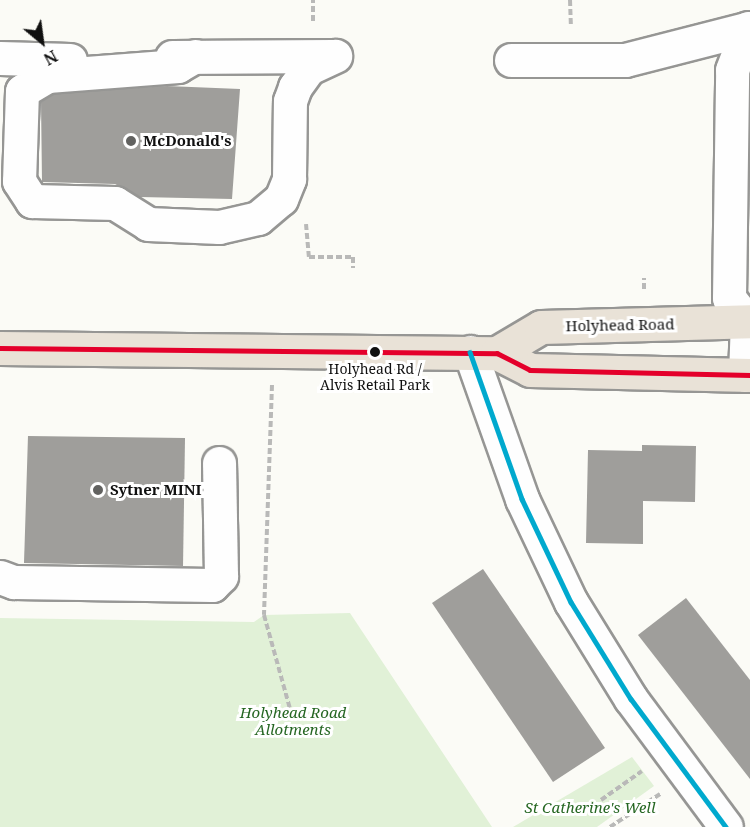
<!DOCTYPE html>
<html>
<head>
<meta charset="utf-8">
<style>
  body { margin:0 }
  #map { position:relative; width:750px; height:827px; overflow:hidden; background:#fbfbf6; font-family:"Noto Serif",serif }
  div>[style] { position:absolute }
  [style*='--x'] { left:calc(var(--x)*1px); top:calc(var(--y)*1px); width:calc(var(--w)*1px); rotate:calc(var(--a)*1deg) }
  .green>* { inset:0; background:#e1f1d7 }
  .building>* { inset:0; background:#9f9e9b }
  .path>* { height:4px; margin-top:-2px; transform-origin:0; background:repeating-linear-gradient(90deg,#b9b9b8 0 6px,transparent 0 9px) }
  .roads { filter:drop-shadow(2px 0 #969694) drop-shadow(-2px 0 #969694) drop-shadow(0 2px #969694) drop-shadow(0 -2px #969694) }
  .minor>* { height:33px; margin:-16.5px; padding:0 16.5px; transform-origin:16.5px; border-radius:16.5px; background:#fefefe }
  .highway>* { height:33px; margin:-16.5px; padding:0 16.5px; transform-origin:16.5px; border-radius:16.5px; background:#e9e2d7 }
  .bus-1>* { height:4.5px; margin:-2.25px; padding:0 2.25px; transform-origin:2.25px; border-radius:2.25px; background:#e4002b }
  .bus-2>* { height:4.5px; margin:-2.25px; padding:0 2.25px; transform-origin:2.25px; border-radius:2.25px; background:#00a9ce }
  .dots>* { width:16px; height:16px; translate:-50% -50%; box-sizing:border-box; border:3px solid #fff; border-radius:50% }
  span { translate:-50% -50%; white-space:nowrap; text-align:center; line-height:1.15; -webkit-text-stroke:6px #fff; paint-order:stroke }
  .bus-label { font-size:14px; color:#101010 }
  .poi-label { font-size:15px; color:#101010; font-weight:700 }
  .left { translate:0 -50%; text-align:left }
  .street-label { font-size:15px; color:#101010 }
  .park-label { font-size:15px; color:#256622; font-style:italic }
  .north { position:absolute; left:12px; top:12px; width:60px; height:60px; -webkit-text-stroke:4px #fff; paint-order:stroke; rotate:151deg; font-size:16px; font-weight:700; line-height:24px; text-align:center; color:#101010 }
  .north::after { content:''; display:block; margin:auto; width:21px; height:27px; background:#101010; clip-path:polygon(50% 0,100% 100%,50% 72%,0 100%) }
</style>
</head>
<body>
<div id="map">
  <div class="green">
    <div style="clip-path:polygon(350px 613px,492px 827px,0 827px,0 618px,254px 622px,264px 615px)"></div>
    <div style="clip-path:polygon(632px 757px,654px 786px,597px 827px,513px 827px)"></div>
  </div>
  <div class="building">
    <div style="clip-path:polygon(167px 86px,240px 89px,232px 199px,140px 197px,115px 184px,42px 182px,41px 102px,53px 94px)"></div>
    <div style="clip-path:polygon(28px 436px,185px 438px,183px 566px,24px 563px)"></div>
    <div style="clip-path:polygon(642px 445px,696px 446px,695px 502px,643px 501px,643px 544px,586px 543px,588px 450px,642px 451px)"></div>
    <div style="clip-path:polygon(483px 569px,605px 748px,553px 782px,432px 603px)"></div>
    <div style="clip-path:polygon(686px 598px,750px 680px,750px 779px,638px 635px)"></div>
  </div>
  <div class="path">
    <div style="--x:570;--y:0;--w:26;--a:88"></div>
    <div style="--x:313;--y:21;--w:21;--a:-90"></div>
    <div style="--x:306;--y:224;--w:33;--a:85"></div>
    <div style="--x:309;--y:257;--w:44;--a:0"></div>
    <div style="--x:353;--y:257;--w:11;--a:90"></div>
    <div style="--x:644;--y:289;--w:11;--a:-90"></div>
    <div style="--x:272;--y:385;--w:230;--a:92"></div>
    <div style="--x:264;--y:615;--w:98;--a:74.5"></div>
    <div style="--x:601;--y:800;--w:50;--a:-35.3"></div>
    <div style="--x:610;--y:827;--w:60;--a:-33.4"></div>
  </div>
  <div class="roads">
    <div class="minor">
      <div style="--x:195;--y:56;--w:20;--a:150"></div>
      <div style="--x:178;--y:66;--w:131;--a:175.6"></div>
      <div style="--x:47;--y:76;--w:29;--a:149"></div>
      <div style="--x:22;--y:91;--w:90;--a:91.9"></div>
      <div style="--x:19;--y:181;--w:24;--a:57"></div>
      <div style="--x:32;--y:201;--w:83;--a:1.4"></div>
      <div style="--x:115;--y:203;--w:39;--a:32"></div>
      <div style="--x:148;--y:224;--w:71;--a:2.4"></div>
      <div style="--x:219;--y:227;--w:40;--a:-13"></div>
      <div style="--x:258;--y:218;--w:30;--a:-40"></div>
      <div style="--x:281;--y:199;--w:22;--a:-68"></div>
      <div style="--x:289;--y:179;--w:78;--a:-89.3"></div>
      <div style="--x:290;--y:101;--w:15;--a:-70"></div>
      <div style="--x:295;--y:87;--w:24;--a:-54"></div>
      <div style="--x:309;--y:68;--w:29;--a:-25"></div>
      <div style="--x:172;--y:57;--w:161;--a:-0.4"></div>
      <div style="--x:0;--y:58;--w:70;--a:1.6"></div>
      <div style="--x:511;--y:60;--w:114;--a:0"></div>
      <div style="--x:625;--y:60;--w:129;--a:-14.4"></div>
      <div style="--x:470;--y:352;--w:156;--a:70.5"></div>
      <div style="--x:522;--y:499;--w:114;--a:64.6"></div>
      <div style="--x:571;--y:602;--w:114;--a:58.3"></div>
      <div style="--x:631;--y:699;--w:159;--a:53.4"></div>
      <div style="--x:745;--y:375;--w:54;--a:-87.9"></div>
      <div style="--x:747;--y:321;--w:29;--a:-128"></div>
      <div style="--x:729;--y:298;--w:228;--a:-89.2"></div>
      <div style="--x:732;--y:70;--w:45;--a:-69.1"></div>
      <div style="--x:0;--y:577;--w:15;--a:20"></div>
      <div style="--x:14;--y:582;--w:198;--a:0.9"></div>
      <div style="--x:212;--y:585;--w:13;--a:-45"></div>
      <div style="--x:221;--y:576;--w:113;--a:-91"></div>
    </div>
    <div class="highway">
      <div style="--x:0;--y:348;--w:497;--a:0.6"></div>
      <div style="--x:497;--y:353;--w:37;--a:27"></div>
      <div style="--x:530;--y:370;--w:220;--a:1.3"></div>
      <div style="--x:497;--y:353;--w:51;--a:-30.6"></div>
      <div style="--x:541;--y:327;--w:209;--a:-1.6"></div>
    </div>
  </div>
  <div class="bus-1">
    <div style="--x:0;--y:348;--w:497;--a:0.6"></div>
    <div style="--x:497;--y:353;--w:37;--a:27"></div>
    <div style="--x:530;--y:370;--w:220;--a:1.3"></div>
  </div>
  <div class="bus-2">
    <div style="--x:470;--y:352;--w:156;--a:70.5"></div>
    <div style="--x:522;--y:499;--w:114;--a:64.6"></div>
    <div style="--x:571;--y:602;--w:114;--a:58.3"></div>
    <div style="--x:631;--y:699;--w:159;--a:53.4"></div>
  </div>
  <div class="dots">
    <div style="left:131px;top:141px;background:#626260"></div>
    <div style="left:375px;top:352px;background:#101010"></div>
    <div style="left:98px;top:490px;background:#626260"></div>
  </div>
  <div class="bus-label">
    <span style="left:375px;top:377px">Holyhead Rd /<br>Alvis Retail Park</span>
  </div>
  <div class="poi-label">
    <span class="left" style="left:143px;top:141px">McDonald's</span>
    <span class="left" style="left:110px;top:490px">Sytner MINI</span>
  </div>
  <div class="street-label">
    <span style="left:620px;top:325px;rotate:-1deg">Holyhead Road</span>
  </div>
  <div class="park-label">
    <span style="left:293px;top:721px">Holyhead Road<br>Allotments</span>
    <span style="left:590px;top:808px">St Catherine's Well</span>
  </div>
  <div class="north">N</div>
</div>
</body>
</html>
